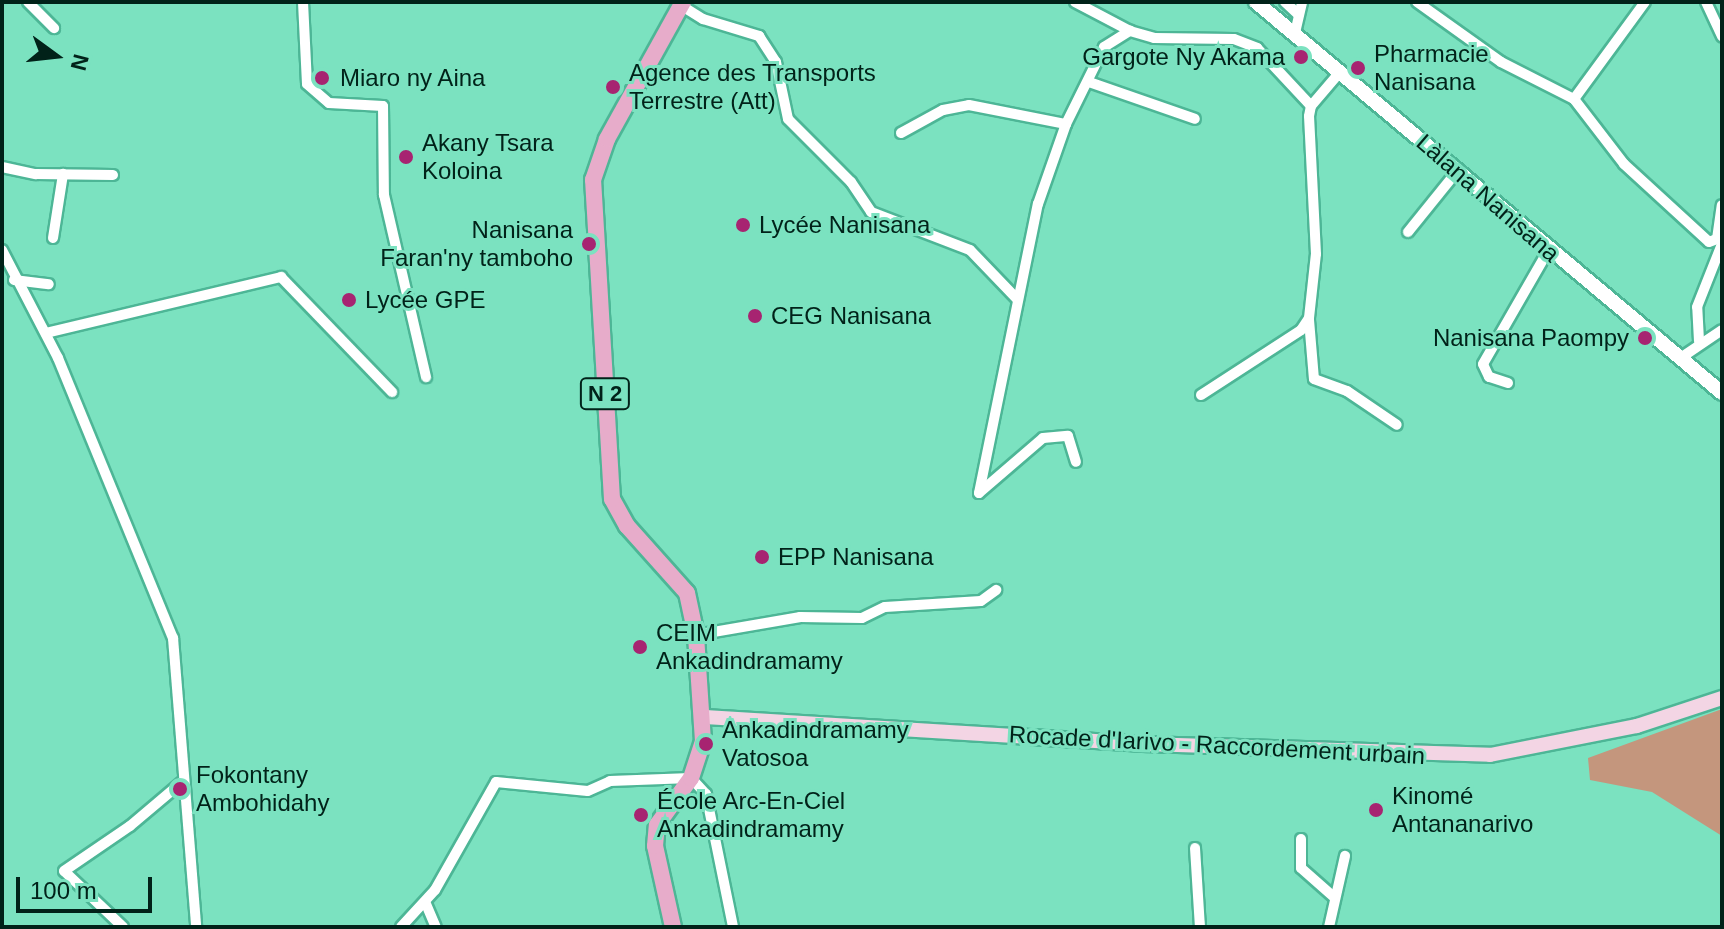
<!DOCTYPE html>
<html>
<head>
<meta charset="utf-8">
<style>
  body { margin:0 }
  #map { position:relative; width:1724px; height:929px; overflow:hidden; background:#7be2c0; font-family:Arial,sans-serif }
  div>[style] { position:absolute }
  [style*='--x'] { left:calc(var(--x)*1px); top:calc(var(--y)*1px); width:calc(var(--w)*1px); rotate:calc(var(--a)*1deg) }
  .green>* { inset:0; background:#c4967d }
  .roads { filter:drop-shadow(2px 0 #4db696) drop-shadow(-2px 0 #4db696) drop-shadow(0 2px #4db696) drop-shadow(0 -2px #4db696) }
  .minor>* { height:10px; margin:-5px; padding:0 5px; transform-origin:5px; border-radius:5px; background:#fff }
  .tertiary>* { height:14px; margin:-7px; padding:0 7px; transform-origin:7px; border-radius:7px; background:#fff }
  .secondary>* { height:14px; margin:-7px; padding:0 7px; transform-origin:7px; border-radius:7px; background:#f3d5e4 }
  .primary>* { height:16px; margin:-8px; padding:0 8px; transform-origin:8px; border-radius:8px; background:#e7acca }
  .dots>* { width:22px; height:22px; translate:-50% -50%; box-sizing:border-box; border:4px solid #7be2c0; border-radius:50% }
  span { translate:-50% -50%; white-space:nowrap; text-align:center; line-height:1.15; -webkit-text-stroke:6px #7be2c0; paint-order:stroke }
  .shield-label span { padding:2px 6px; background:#7be2c0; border:2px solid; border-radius:6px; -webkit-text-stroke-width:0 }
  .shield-label { font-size:22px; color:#012219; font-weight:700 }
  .poi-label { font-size:24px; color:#012219 }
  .left { translate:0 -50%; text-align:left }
  .right { translate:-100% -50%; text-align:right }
  .street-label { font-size:24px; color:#012219 }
  .frame { position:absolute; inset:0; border:4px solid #012219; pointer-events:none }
  .north { position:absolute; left:16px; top:16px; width:80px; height:80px; -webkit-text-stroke:6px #7be2c0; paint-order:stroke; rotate:105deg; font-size:22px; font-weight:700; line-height:32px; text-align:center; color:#012219 }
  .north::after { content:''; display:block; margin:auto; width:28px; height:36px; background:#012219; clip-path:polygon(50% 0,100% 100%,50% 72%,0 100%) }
  .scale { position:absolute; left:16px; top:877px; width:136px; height:36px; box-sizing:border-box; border:4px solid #012219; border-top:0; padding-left:10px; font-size:24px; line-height:28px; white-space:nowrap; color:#012219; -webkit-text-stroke:6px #7be2c0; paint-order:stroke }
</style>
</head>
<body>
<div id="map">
  <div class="green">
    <div style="clip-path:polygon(1722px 709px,1722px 836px,1652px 792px,1590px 780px,1588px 758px)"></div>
  </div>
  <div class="roads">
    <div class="minor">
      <div style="--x:28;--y:2;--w:37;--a:45"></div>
      <div style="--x:303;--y:2;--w:82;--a:87.2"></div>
      <div style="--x:307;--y:84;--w:29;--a:41"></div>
      <div style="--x:329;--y:103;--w:54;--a:3.2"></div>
      <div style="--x:383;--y:106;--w:89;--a:89.4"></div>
      <div style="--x:384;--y:195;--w:187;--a:77"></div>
      <div style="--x:1075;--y:2;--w:62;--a:27.8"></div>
      <div style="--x:1285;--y:2;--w:18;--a:43"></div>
      <div style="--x:1417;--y:2;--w:103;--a:35.5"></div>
      <div style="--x:1501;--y:62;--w:82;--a:26.9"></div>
      <div style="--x:1574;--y:99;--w:82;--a:52.4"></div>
      <div style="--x:1624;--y:164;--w:115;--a:42.5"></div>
      <div style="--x:1709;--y:242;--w:9;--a:-21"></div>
      <div style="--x:1717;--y:239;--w:34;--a:-82"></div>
      <div style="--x:1706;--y:2;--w:38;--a:65"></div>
      <div style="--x:682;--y:6;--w:25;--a:32"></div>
      <div style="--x:703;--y:19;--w:59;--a:16.9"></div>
      <div style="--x:759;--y:36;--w:31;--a:57"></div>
      <div style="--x:776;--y:62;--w:58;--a:78.1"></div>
      <div style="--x:788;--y:119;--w:89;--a:45"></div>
      <div style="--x:851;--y:182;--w:36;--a:56"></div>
      <div style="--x:871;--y:212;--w:106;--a:21"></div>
      <div style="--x:970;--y:250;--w:68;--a:46.2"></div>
      <div style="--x:1295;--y:33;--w:32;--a:-77"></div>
      <div style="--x:1089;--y:82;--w:112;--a:19.2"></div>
      <div style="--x:1574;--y:99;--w:120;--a:-53.8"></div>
      <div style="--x:901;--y:133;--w:48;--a:-28.7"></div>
      <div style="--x:943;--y:110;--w:26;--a:-11"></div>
      <div style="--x:969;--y:105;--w:99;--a:11.1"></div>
      <div style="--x:2;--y:167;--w:35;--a:12"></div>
      <div style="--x:36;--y:174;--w:77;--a:0.7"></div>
      <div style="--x:1408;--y:232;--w:80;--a:-51.1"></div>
      <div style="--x:53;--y:238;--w:65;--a:-81.1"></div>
      <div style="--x:2;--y:250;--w:122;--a:62.6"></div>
      <div style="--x:58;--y:358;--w:303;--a:67.7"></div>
      <div style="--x:173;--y:638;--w:290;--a:85.4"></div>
      <div style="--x:14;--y:280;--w:35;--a:7"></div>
      <div style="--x:1309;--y:320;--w:59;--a:85.2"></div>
      <div style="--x:1314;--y:379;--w:35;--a:20"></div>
      <div style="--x:1347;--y:391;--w:60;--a:34.2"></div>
      <div style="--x:46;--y:333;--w:242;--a:-13.4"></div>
      <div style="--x:281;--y:277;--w:160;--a:46"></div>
      <div style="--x:1699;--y:341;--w:34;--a:-93"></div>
      <div style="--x:1697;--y:307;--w:68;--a:-68.4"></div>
      <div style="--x:1682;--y:357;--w:48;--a:-34"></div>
      <div style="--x:1508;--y:383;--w:20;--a:-162"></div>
      <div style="--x:1489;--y:377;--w:14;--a:-115"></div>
      <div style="--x:1483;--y:364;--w:130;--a:-60.1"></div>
      <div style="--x:1201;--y:395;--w:119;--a:-33"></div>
      <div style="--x:1301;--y:330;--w:14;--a:-56"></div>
      <div style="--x:1309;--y:318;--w:64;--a:-83.8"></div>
      <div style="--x:1316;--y:254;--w:138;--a:-92.9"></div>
      <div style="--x:1309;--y:116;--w:10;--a:-79"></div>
      <div style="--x:1311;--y:106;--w:45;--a:-49.5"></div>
      <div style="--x:979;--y:493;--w:295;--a:-78.5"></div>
      <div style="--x:1038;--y:204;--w:85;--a:-70.7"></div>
      <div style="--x:1066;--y:124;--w:86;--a:-63.7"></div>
      <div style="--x:1104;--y:47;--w:31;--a:-32"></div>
      <div style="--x:1130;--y:31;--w:25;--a:16"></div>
      <div style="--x:1154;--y:38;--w:80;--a:0.7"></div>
      <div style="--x:1234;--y:39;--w:25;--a:21"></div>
      <div style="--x:1257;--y:48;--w:79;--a:47"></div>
      <div style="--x:979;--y:493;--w:84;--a:-40.7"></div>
      <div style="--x:1043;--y:438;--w:25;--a:-5"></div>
      <div style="--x:1068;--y:436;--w:27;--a:73"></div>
      <div style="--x:696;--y:635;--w:106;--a:-9.8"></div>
      <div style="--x:800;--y:617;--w:62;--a:0.9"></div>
      <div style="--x:862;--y:618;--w:25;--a:-26"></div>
      <div style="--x:885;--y:607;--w:96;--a:-3.6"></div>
      <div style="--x:981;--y:601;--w:19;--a:-36"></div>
      <div style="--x:1301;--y:839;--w:29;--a:90"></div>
      <div style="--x:1301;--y:868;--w:45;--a:41.4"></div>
      <div style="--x:1195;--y:848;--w:79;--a:86.4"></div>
      <div style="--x:426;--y:904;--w:25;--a:67"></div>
      <div style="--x:123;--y:927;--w:81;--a:-136.5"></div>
      <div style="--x:64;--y:871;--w:80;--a:-34.3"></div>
      <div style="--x:130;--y:826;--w:68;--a:-40.2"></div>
      <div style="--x:401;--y:927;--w:50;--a:-47.4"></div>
      <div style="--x:435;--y:890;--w:124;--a:-60.5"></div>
      <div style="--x:496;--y:782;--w:92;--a:5.6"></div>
      <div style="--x:588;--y:791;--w:24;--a:-24"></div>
      <div style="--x:610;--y:781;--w:81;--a:-2.1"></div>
      <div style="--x:691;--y:778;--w:22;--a:47"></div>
      <div style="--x:706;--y:794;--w:136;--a:78.5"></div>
      <div style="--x:1329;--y:927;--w:73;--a:-77.3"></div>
    </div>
    <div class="tertiary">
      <div style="--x:1256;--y:2;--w:608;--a:40"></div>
    </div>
    <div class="secondary">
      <div style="--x:704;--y:717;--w:442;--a:3.5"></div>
      <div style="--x:1145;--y:744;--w:345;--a:1.8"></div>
      <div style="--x:1490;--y:755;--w:150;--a:-11.2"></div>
      <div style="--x:1637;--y:726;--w:89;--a:-18.2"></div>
    </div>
    <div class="primary">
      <div style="--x:673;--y:927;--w:83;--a:-102.5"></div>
      <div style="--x:655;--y:846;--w:21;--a:-85"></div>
      <div style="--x:657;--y:825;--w:58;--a:-54.1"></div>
      <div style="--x:691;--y:778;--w:39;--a:-72"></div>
      <div style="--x:703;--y:741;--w:106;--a:-93.8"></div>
      <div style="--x:696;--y:635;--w:43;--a:-102.1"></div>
      <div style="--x:687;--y:593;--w:90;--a:-131.8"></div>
      <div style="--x:627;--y:526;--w:31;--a:-119"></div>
      <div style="--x:612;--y:499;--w:320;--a:-93.4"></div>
      <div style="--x:593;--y:180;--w:43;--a:-71.1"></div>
      <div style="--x:607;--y:139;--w:157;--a:-61"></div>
    </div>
  </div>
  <div class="dots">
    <div style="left:1301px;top:57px;background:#a72471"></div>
    <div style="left:1358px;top:68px;background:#a72471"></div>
    <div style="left:322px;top:78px;background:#a72471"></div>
    <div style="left:613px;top:87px;background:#a72471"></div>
    <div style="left:406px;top:157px;background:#a72471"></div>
    <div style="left:743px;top:225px;background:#a72471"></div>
    <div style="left:589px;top:244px;background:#a72471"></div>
    <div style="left:349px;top:300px;background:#a72471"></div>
    <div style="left:755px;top:316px;background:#a72471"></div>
    <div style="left:1645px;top:338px;background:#a72471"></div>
    <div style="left:762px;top:557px;background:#a72471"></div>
    <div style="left:640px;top:647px;background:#a72471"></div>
    <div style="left:706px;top:744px;background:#a72471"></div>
    <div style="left:180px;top:789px;background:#a72471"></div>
    <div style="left:1376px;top:810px;background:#a72471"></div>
    <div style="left:641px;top:815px;background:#a72471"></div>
  </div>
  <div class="shield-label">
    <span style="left:605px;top:394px">N 2</span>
  </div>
  <div class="poi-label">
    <span class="left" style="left:1374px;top:68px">Pharmacie<br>Nanisana</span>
    <span class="right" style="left:1285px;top:57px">Gargote Ny Akama</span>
    <span class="left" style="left:629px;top:87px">Agence des Transports<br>Terrestre (Att)</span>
    <span class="left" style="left:340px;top:78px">Miaro ny Aina</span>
    <span class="left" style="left:422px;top:157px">Akany Tsara<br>Koloina</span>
    <span class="left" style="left:759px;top:225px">Lycée Nanisana</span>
    <span class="right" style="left:573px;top:244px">Nanisana<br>Faran'ny tamboho</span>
    <span class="left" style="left:365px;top:300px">Lycée GPE</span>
    <span class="left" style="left:771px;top:316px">CEG Nanisana</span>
    <span class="right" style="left:1629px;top:338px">Nanisana Paompy</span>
    <span class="left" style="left:778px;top:557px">EPP Nanisana</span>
    <span class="left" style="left:656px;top:647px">CEIM<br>Ankadindramamy</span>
    <span class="left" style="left:722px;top:744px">Ankadindramamy<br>Vatosoa</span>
    <span class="left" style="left:196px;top:789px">Fokontany<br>Ambohidahy</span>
    <span class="left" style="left:1392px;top:810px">Kinomé<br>Antananarivo</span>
    <span class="left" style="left:657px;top:815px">École Arc-En-Ciel<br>Ankadindramamy</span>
  </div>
  <div class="street-label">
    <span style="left:1488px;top:198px;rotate:41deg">Làlana Nanisana</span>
    <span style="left:1217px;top:745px;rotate:3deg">Rocade d'Iarivo - Raccordement urbain</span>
  </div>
  <div class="frame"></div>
  <div class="north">N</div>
  <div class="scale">100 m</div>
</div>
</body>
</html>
